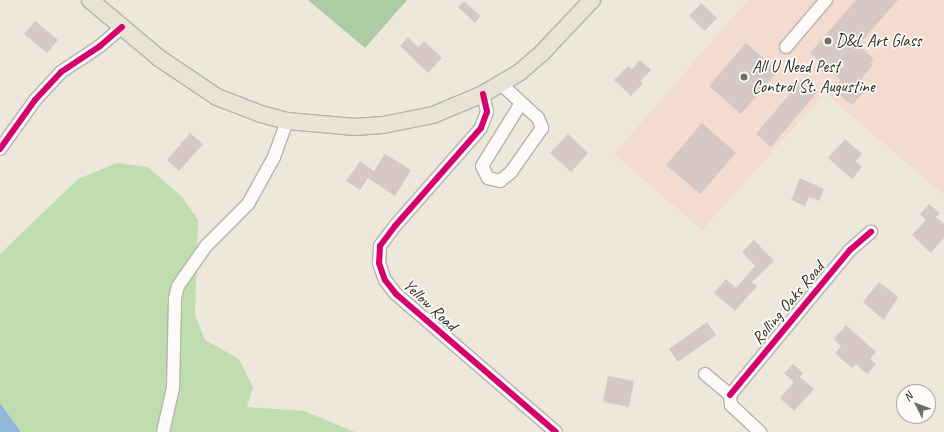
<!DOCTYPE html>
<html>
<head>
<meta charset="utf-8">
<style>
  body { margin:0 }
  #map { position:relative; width:944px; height:432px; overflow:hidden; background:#eee7db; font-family:Caveat,sans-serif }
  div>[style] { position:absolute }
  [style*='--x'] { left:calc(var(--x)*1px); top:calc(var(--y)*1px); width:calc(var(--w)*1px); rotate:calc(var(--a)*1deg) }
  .built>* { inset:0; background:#f3dbcf }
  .green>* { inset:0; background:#bfddae }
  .forest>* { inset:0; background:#aecca3 }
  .water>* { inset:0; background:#94b6da }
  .building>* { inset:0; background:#d5c8c5 }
  .roads { filter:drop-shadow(1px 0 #b7b3ac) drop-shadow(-1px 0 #b7b3ac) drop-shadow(0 1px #b7b3ac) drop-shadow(0 -1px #b7b3ac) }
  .minor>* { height:12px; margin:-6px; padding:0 6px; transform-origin:6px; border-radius:6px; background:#fcfbfa }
  .major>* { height:16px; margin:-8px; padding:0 8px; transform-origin:8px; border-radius:8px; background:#e9e2d6 }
  .cycleway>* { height:6px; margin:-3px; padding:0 3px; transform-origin:3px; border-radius:3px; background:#d6006c }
  .dots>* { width:11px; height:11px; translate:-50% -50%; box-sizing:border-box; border:2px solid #fdfcf7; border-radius:50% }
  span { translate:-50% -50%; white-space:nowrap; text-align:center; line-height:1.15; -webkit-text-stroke:3.5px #fdfcf7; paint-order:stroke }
  .poi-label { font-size:17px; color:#2b2b2b }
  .left { translate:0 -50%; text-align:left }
  .street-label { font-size:17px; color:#2b2b2b }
  .north { position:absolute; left:896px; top:384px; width:40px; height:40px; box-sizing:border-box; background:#fdfcf7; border:1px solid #a9a8a5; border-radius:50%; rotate:312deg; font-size:11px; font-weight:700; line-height:16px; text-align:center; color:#2b2b2b }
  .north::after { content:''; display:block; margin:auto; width:14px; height:18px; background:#6f6d69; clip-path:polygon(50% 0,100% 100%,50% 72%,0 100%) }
</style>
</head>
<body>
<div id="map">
  <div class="built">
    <div style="clip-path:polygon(748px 0,944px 0,944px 195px,825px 93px,702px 230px,614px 154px)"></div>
  </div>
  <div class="green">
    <div style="clip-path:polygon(117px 163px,148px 167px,182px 197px,198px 220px,195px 315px,205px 340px,239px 359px,253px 387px,247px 407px,304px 411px,355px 432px,21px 432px,0 403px,0 254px,78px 179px)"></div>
  </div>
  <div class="forest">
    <div style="clip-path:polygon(308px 0,407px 0,365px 48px)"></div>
  </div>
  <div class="water">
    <div style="clip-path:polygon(0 403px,21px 432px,0 432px)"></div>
  </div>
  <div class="building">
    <div style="clip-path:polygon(856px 0,898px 0,858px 45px,874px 59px,870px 63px,873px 65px,861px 79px,869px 86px,852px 105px,833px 89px,841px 80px,810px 53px)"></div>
    <div style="clip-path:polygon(464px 1px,480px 16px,475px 23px,458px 7px)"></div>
    <div style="clip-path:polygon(701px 3px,717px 18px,705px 31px,689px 16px)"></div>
    <div style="clip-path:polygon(35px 21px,58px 40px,47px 53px,24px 34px)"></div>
    <div style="clip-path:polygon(408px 37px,418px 47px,424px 41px,442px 58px,428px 73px,400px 46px)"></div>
    <div style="clip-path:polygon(746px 43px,778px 71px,741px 114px,709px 86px)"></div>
    <div style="clip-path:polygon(640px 60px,651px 70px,640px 81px,643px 83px,631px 96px,614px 80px,628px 66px,632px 69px)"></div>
    <div style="clip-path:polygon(802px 79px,818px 91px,771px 147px,756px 134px)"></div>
    <div style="clip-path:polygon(702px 123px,736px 153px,700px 194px,666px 165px)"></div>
    <div style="clip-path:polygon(190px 133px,203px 144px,179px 171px,167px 160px)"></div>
    <div style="clip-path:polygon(568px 134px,588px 153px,571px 172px,550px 153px)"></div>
    <div style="clip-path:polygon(845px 139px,862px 154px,856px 161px,862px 167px,852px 179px,828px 158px)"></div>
    <div style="clip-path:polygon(385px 154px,411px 170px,395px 196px,368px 178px,360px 190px,346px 181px,360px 161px,374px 171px)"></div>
    <div style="clip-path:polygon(800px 178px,824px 189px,819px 201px,809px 197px,805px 206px,791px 200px)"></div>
    <div style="clip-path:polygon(929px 204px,940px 213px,936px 217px,944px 224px,944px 238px,931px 253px,912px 235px,926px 220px,920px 214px)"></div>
    <div style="clip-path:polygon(754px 240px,774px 261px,752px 282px,757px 286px,735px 311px,714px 293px,726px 279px,736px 288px,755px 266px,742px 252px)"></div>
    <div style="clip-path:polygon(879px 282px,898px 297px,884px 320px,863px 302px)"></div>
    <div style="clip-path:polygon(707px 322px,716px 335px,678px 362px,669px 349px)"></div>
    <div style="clip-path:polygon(846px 325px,876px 352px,870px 359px,876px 364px,867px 374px,856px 364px,852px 368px,835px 353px,841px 346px,834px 339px)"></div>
    <div style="clip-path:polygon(793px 364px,803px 373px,800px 377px,814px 389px,794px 411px,780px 398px,794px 382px,784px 373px)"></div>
    <div style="clip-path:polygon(608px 376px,634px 381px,629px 407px,603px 402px)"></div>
  </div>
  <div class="roads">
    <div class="minor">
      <div style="--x:786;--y:47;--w:62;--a:-49.6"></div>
      <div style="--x:501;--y:84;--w:50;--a:42.6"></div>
      <div style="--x:538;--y:118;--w:11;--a:68"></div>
      <div style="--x:542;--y:128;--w:54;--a:125.2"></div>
      <div style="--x:511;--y:172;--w:14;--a:141"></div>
      <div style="--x:500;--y:181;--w:12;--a:-166"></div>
      <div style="--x:488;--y:178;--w:13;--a:-117"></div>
      <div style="--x:482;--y:166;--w:74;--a:-58.2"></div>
      <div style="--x:483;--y:94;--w:18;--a:77"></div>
      <div style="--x:487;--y:112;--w:17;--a:111"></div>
      <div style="--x:481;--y:128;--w:130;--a:131.3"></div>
      <div style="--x:395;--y:226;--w:25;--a:127"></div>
      <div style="--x:380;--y:246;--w:17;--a:93"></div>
      <div style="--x:379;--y:263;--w:18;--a:71"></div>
      <div style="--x:385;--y:280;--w:18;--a:52"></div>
      <div style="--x:396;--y:294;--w:211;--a:40.8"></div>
      <div style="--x:0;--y:149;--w:60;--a:-54.5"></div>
      <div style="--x:35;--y:100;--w:38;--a:-47"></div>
      <div style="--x:61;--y:72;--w:47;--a:-33.7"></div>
      <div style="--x:100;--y:46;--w:29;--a:-41"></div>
      <div style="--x:705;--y:374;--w:33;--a:40"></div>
      <div style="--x:730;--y:395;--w:10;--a:84"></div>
      <div style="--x:731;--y:405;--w:40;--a:43"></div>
      <div style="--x:730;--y:395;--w:188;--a:-50.4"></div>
      <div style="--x:850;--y:250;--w:28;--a:-41"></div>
      <div style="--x:163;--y:432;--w:45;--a:-77.2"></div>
      <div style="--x:173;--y:388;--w:90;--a:-88.7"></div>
      <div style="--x:175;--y:298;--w:12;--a:-76"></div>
      <div style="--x:178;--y:286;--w:49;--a:-55"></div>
      <div style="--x:206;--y:246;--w:59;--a:-45"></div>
      <div style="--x:248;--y:204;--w:54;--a:-61"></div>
      <div style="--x:274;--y:157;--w:38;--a:-70"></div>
    </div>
    <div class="major">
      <div style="--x:90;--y:0;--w:90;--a:40"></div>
      <div style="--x:159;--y:58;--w:70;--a:33.9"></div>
      <div style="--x:217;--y:97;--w:47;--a:21.1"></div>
      <div style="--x:261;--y:114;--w:27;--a:15"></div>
      <div style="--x:287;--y:121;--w:68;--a:5"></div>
      <div style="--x:355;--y:127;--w:28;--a:-4"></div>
      <div style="--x:383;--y:125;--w:51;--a:-11.3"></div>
      <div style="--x:433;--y:115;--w:54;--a:-22.8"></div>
      <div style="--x:483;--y:94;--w:43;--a:-30.7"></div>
      <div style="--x:520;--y:72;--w:29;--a:-41"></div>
      <div style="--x:542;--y:53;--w:73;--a:-46.7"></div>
    </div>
  </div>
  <div class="cycleway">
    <div style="--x:483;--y:94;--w:18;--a:77"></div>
    <div style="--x:487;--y:112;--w:17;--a:111"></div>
    <div style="--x:481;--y:128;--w:130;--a:131.3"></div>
    <div style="--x:395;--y:226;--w:25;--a:127"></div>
    <div style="--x:380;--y:246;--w:17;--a:93"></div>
    <div style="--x:379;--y:263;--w:18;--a:71"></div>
    <div style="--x:385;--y:280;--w:18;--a:52"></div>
    <div style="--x:396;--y:294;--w:211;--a:40.8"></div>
    <div style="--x:0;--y:149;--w:60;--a:-54.5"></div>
    <div style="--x:35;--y:100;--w:38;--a:-47"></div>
    <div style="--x:61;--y:72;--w:47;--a:-33.7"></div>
    <div style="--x:100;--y:46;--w:29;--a:-41"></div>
    <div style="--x:730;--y:395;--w:188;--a:-50.4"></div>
    <div style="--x:850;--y:250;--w:28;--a:-41"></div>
  </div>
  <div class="dots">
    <div style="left:828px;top:41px;background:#6f6d69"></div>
    <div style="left:744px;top:77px;background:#6f6d69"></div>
  </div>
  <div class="poi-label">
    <span class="left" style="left:836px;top:41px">D&amp;L Art Glass</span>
    <span class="left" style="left:752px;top:77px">All U Need Pest<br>Control St. Augustine</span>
  </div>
  <div class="street-label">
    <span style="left:788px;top:303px;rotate:-50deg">Rolling Oaks Road</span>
    <span style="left:430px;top:305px;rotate:43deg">Yellow Road</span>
  </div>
  <div class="north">N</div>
</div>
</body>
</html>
